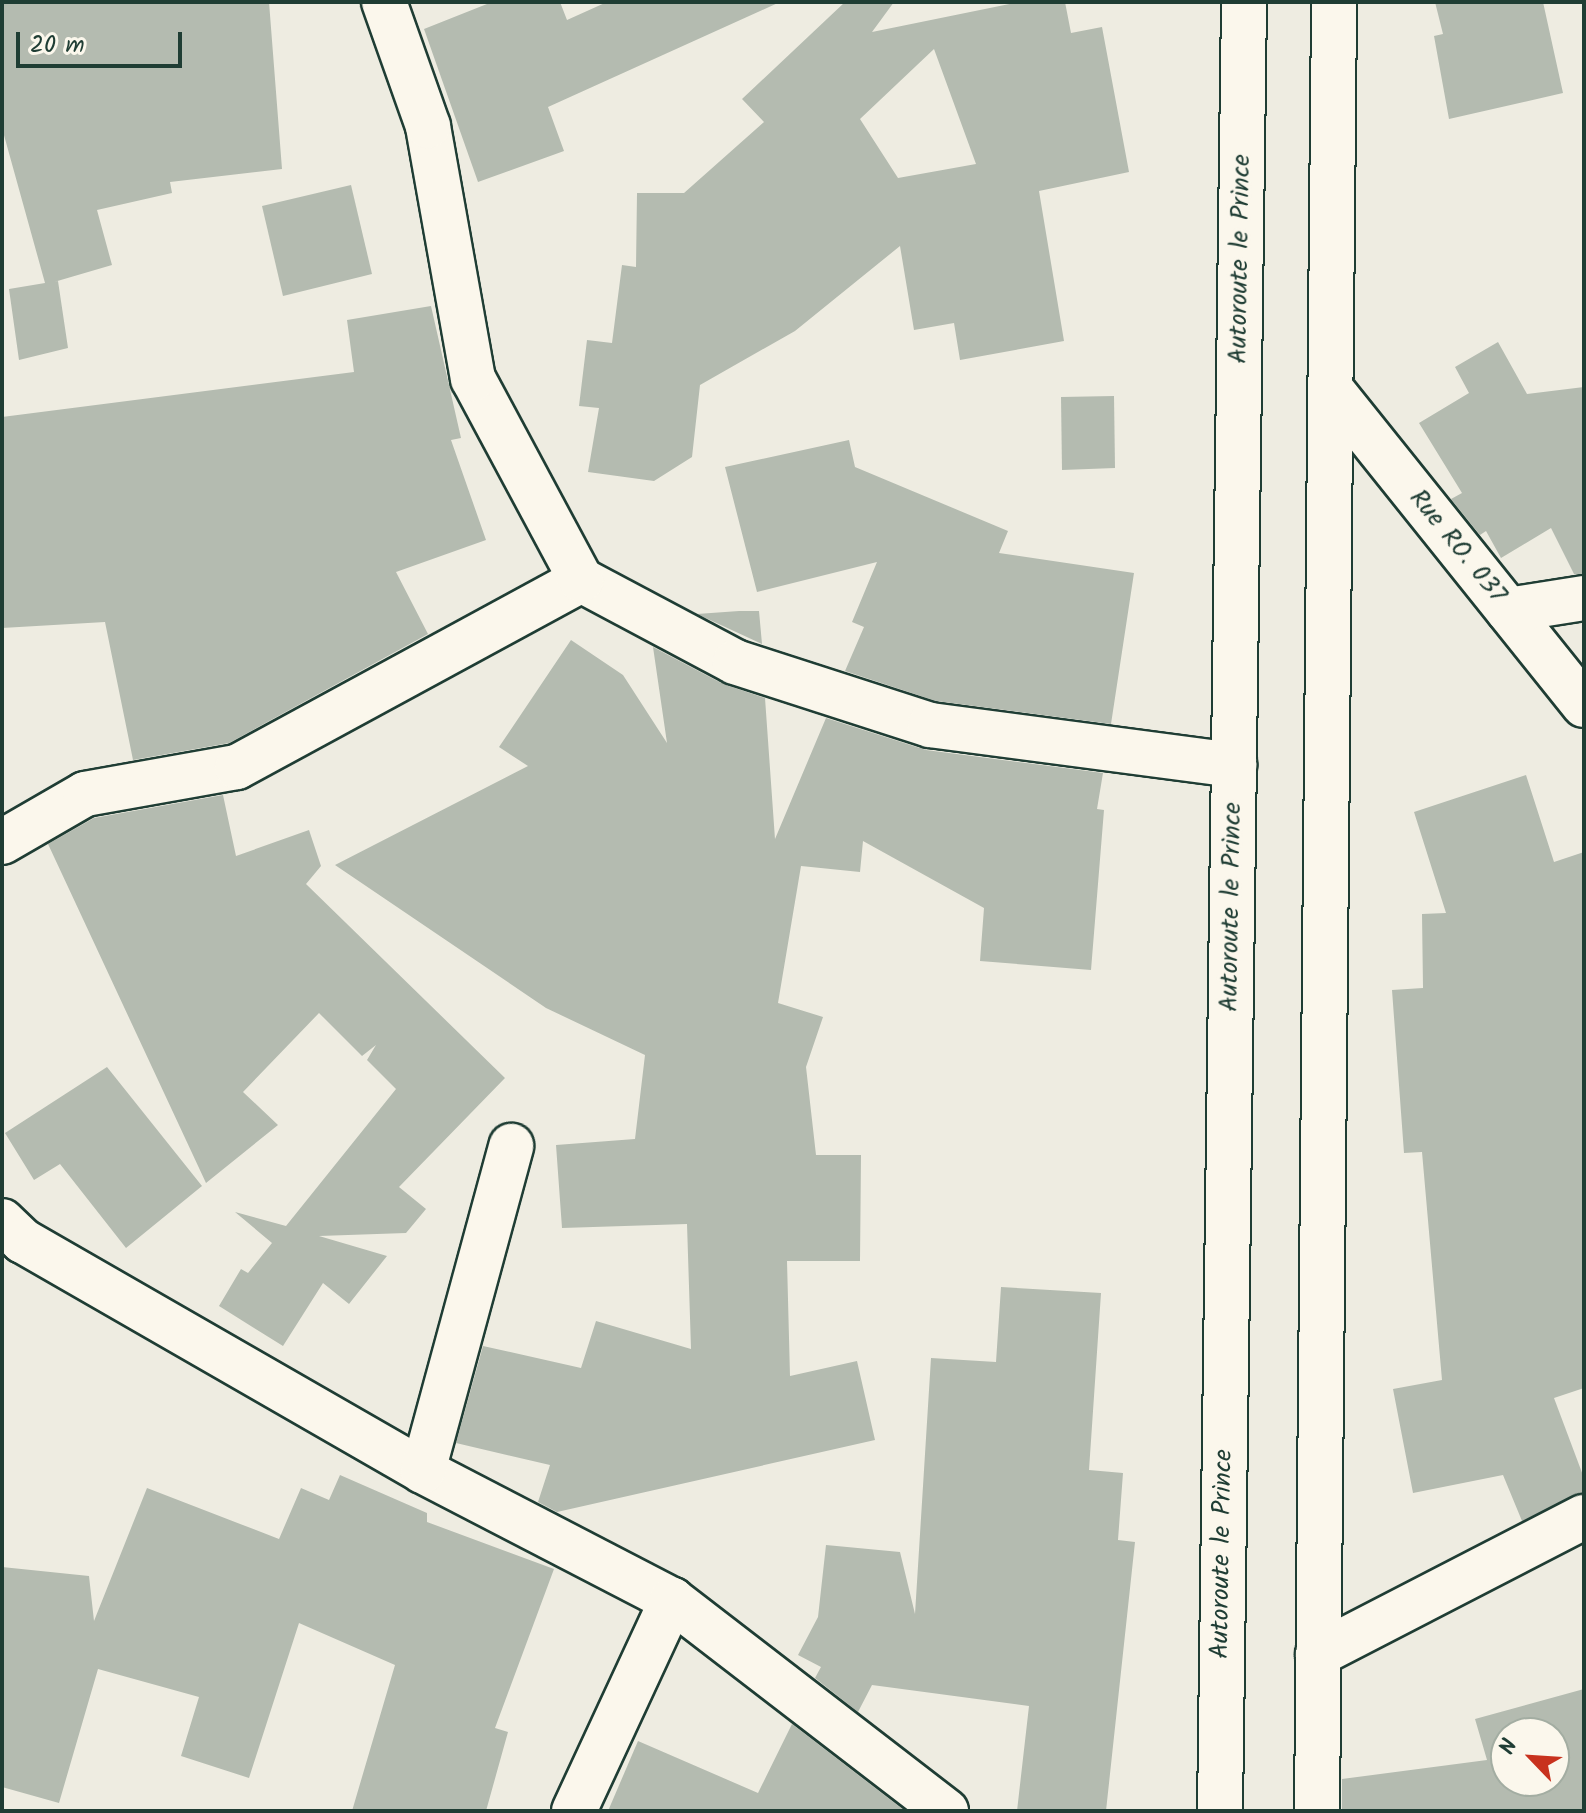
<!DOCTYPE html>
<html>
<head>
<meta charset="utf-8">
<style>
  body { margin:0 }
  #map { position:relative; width:1586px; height:1813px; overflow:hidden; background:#eeece1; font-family:Kalam,sans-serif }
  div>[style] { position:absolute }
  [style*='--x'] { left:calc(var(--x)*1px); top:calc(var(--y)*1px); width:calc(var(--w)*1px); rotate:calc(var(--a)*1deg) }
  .building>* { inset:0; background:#b4bbb0 }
  .roads { filter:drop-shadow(2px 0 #1f3d34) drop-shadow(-2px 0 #1f3d34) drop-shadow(0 2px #1f3d34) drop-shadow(0 -2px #1f3d34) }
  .minor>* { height:44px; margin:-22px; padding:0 22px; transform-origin:22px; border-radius:22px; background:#fbf7ec }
  .major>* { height:44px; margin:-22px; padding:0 22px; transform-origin:22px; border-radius:22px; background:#fbf7ec }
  span { translate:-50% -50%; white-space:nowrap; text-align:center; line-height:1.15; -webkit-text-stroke:6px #fbf7ec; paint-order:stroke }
  .street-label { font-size:26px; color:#1f3d34 }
  .frame { position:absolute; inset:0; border:4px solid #1f3d34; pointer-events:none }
  .north { position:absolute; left:1490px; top:1717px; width:80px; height:80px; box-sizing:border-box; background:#fbf7ec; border:2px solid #a3ada2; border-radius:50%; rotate:295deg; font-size:22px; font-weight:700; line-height:32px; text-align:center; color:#1f3d34 }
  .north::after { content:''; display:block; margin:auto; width:28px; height:36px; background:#c8321e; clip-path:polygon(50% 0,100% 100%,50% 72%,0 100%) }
  .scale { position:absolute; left:16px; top:32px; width:166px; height:36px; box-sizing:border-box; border:4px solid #1f3d34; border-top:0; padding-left:10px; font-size:24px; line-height:28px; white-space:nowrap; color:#1f3d34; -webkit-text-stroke:6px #fbf7ec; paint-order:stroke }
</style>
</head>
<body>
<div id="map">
  <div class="building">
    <div style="clip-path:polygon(2px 2px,269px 2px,282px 169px,170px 182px,172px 193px,97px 210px,112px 265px,54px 282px,58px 281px,68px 348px,19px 360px,9px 289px,45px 283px,2px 128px)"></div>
    <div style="clip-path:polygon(492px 2px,560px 2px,567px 20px,607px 2px,780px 2px,548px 107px,564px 151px,478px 182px,424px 29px)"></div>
    <div style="clip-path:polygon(evenodd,845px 2px,894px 2px,872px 32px,1019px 2px,1065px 2px,1071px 33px,1102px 27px,1129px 172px,1039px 191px,1064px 341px,960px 360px,954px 323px,914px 330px,900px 246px,795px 331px,700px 385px,692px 457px,654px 481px,588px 472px,599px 408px,579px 406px,587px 340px,612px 343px,622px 265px,636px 267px,637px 193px,684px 193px,764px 122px,742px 99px,845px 2px,934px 49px,976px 164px,898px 178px,860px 119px,934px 49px)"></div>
    <div style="clip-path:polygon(1435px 2px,1543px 2px,1563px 93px,1449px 119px,1434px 36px,1443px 34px)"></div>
    <div style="clip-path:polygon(351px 185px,372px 274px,283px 296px,262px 206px)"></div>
    <div style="clip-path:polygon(431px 306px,461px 438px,451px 440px,486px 540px,396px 572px,428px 634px,229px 743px,133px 760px,105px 622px,2px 628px,2px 417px,354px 372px,347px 320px)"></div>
    <div style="clip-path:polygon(1498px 342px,1527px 394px,1584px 387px,1584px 574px,1574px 574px,1551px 528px,1501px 558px,1486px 531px,1480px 535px,1451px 499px,1462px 493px,1419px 423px,1469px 393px,1455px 367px)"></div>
    <div style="clip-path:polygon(1114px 396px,1115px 468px,1062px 470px,1061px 397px)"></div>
    <div style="clip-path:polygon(849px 440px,855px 467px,1008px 531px,999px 553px,1134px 573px,1111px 724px,936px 701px,845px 671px,864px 627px,852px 622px,877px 562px,757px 592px,725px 467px)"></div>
    <div style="clip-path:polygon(739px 611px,759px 611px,762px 644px,697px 614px)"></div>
    <div style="clip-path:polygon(571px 640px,623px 675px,667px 743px,653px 647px,723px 684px,765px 698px,775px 839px,826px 718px,926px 750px,1103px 773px,1097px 809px,1104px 810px,1091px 970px,980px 961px,984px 908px,863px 841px,860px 872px,801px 866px,778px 1003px,823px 1017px,806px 1067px,816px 1155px,861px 1155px,860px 1261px,787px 1261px,790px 1376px,857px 1361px,875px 1440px,557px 1512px,538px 1502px,550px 1465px,456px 1443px,483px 1346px,581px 1368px,596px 1321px,691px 1349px,687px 1224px,562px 1228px,556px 1145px,635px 1139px,645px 1055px,546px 1008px,335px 865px,528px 766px,499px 747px)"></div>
    <div style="clip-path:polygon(1526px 775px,1554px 862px,1584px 852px,1584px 1388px,1554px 1398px,1584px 1478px,1584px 1492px,1522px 1521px,1503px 1475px,1413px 1493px,1393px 1389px,1442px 1380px,1422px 1152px,1404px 1153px,1392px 990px,1423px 988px,1422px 914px,1446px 913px,1414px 812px)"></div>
    <div style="clip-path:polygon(223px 795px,236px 856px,309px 830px,321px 866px,306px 884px,505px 1078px,399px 1187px,426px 1209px,406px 1233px,319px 1236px,387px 1256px,349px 1304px,323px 1283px,283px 1346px,219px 1306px,241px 1269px,248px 1273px,272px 1243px,235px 1212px,286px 1226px,396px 1089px,367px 1060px,376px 1045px,362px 1056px,319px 1013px,243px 1092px,278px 1125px,206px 1183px,48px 844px,94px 818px)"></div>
    <div style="clip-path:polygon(107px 1067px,202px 1186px,126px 1248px,60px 1164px,34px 1180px,5px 1133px)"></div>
    <div style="clip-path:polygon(1001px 1287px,1101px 1293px,1089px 1470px,1123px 1473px,1118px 1540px,1135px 1542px,1106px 1811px,1017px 1811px,1029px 1706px,872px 1685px,858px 1712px,815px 1678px,821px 1667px,798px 1655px,818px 1617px,826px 1545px,900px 1552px,915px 1614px,931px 1358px,996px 1362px)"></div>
    <div style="clip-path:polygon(340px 1475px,427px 1513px,427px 1522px,554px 1569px,495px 1728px,508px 1732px,486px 1811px,352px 1811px,395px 1665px,299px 1623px,249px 1778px,181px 1756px,199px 1697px,98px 1669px,59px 1803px,2px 1787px,2px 1567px,89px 1576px,94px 1621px,147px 1488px,279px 1539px,301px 1488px,329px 1500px)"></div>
    <div style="clip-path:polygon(evenodd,1584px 1689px,1584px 1811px,1342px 1811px,1342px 1779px,1487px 1760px,1475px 1719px,1584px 1689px,1506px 1733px,1554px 1733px,1554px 1781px,1506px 1781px,1506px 1733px)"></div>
    <div style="clip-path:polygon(792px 1724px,905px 1811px,608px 1811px,638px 1741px,758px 1793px)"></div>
  </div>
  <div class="roads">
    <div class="minor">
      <div style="--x:1330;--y:388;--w:406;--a:51.3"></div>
      <div style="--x:581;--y:580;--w:174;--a:28"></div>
      <div style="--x:735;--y:662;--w:205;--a:17.9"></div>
      <div style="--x:930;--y:725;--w:307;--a:7.5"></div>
      <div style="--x:1508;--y:610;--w:77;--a:-9"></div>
      <div style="--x:2;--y:842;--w:96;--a:-30"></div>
      <div style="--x:85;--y:794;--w:154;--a:-10.1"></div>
      <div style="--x:237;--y:767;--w:392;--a:-28.5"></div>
      <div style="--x:581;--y:580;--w:228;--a:-118.2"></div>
      <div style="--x:473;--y:379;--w:257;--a:-100.1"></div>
      <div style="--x:428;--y:126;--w:132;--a:-109.5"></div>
      <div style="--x:2;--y:1221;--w:29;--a:44"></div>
      <div style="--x:23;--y:1241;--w:461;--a:29.9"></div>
      <div style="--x:423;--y:1471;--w:280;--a:27.4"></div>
      <div style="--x:672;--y:1600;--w:346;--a:37.6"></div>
      <div style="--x:423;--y:1471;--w:337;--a:-74.8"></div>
      <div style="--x:1318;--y:1654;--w:299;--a:-27.3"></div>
      <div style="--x:574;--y:1811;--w:233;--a:-65.1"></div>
    </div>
    <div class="major">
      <div style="--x:1220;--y:1811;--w:1809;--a:-89.24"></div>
      <div style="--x:1317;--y:1811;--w:1809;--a:-89.46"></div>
    </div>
  </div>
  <div class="street-label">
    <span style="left:1241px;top:259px;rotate:-89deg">Autoroute le Prince</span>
    <span style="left:1457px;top:547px;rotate:51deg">Rue RO. 037</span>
    <span style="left:1232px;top:907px;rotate:-89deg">Autoroute le Prince</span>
    <span style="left:1223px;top:1554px;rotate:-89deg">Autoroute le Prince</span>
  </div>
  <div class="frame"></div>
  <div class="north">N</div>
  <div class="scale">20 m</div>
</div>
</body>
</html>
